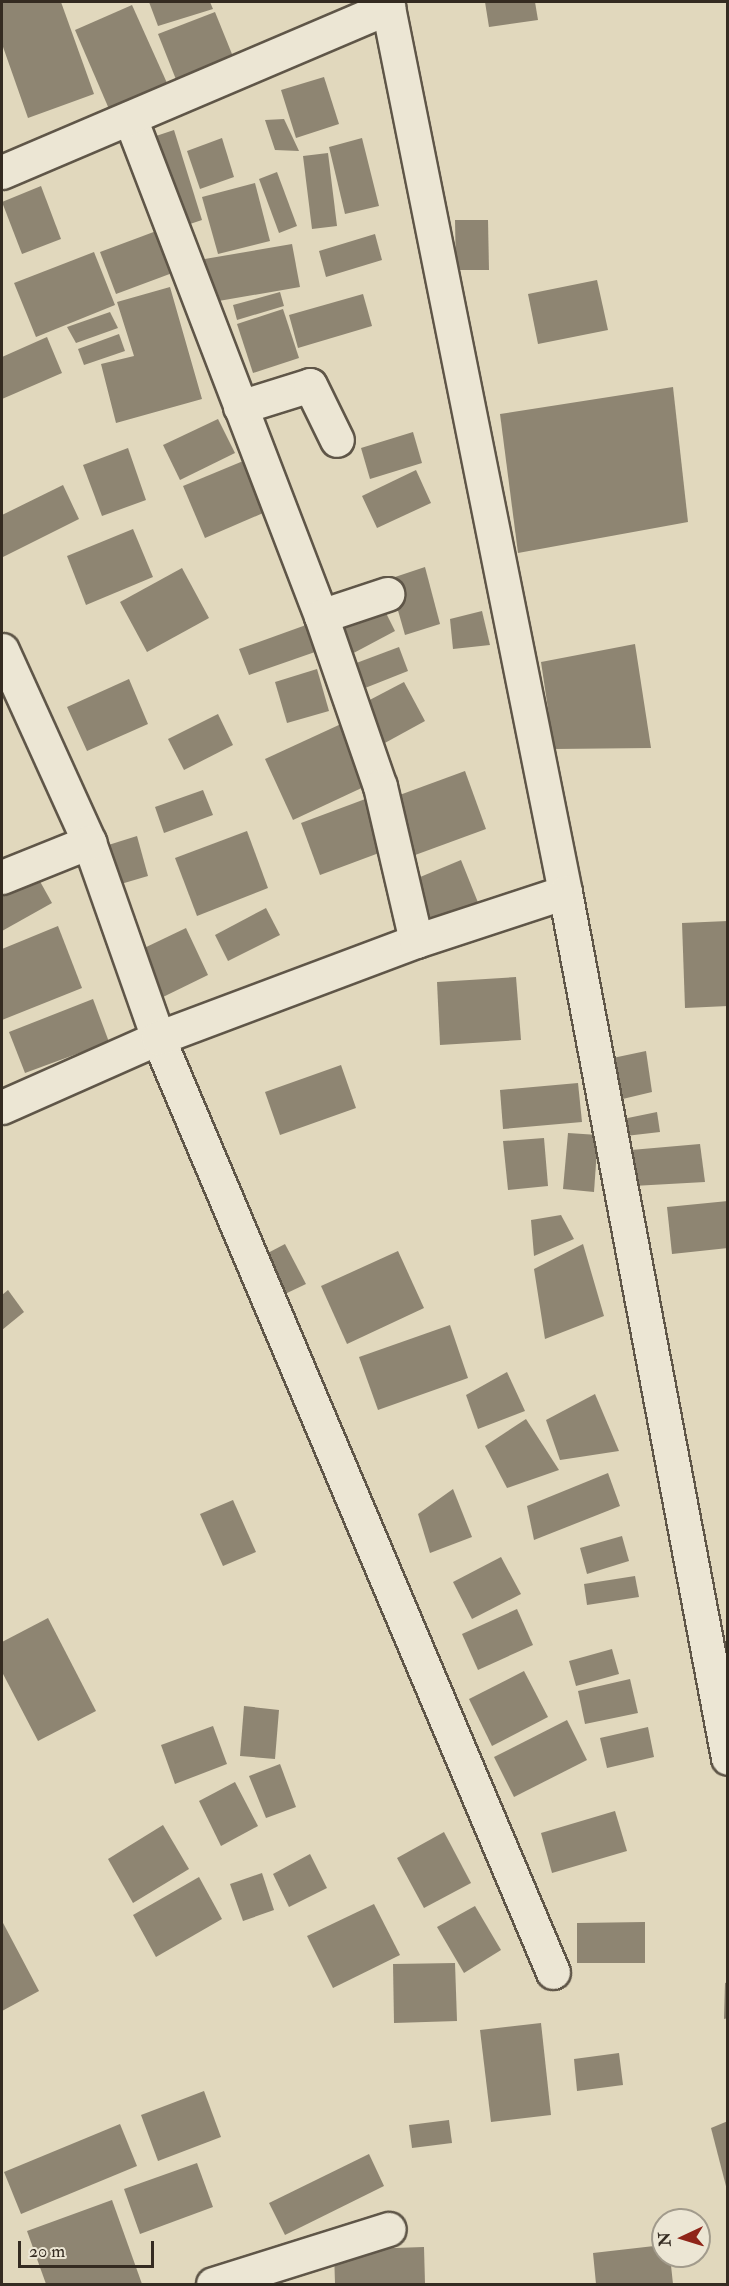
<!DOCTYPE html>
<html>
<head>
<meta charset="utf-8">
<style>
  body { margin:0 }
  #map { position:relative; width:729px; height:2286px; overflow:hidden; background:#e1d8bd; font-family:"IM FELL Double Pica",serif }
  div>[style] { position:absolute }
  [style*='--x'] { left:calc(var(--x)*1px); top:calc(var(--y)*1px); width:calc(var(--w)*1px); rotate:calc(var(--a)*1deg) }
  .building>* { inset:0; background:#8e8572 }
  .roads { filter:drop-shadow(2px 0 #5f5648) drop-shadow(-2px 0 #5f5648) drop-shadow(0 2px #5f5648) drop-shadow(0 -2px #5f5648) }
  .minor>* { height:33px; margin:-16.5px; padding:0 16.5px; transform-origin:16.5px; border-radius:16.5px; background:#ece6d4 }
  .tertiary>* { height:33px; margin:-16.5px; padding:0 16.5px; transform-origin:16.5px; border-radius:16.5px; background:#ece6d4 }
  span { translate:-50% -50%; white-space:nowrap; text-align:center; line-height:1.15; -webkit-text-stroke:4.5px #ece6d4; paint-order:stroke }
  .frame { position:absolute; inset:0; border:3px solid #342b21; pointer-events:none }
  .north { position:absolute; left:651px; top:2208px; width:60px; height:60px; box-sizing:border-box; background:#ece6d4; border:2px solid #a29b8c; border-radius:50%; rotate:266deg; font-size:16px; font-weight:700; line-height:24px; text-align:center; color:#342b21 }
  .north::after { content:''; display:block; margin:auto; width:21px; height:27px; background:#8f2418; clip-path:polygon(50% 0,100% 100%,50% 72%,0 100%) }
  .scale { position:absolute; left:18px; top:2241px; width:136px; height:27px; box-sizing:border-box; border:3px solid #342b21; border-top:0; padding-left:8px; font-size:18px; line-height:21px; white-space:nowrap; color:#342b21; -webkit-text-stroke:4px #ece6d4; paint-order:stroke }
</style>
</head>
<body>
<div id="map">
  <div class="building">
    <div style="clip-path:polygon(2px 2px,61px 2px,94px 94px,28px 118px,2px 44px)"></div>
    <div style="clip-path:polygon(149px 2px,210px 2px,213px 9px,158px 26px)"></div>
    <div style="clip-path:polygon(485px 2px,535px 2px,538px 20px,489px 27px)"></div>
    <div style="clip-path:polygon(132px 5px,167px 83px,109px 109px,75px 30px)"></div>
    <div style="clip-path:polygon(215px 12px,234px 59px,177px 82px,158px 34px)"></div>
    <div style="clip-path:polygon(324px 77px,339px 124px,296px 138px,281px 90px)"></div>
    <div style="clip-path:polygon(284px 119px,299px 151px,275px 150px,265px 120px)"></div>
    <div style="clip-path:polygon(174px 130px,202px 220px,184px 226px,156px 136px)"></div>
    <div style="clip-path:polygon(222px 138px,234px 177px,200px 189px,187px 151px)"></div>
    <div style="clip-path:polygon(362px 138px,379px 206px,345px 214px,329px 147px)"></div>
    <div style="clip-path:polygon(328px 153px,337px 226px,312px 229px,303px 156px)"></div>
    <div style="clip-path:polygon(277px 172px,297px 226px,279px 233px,259px 179px)"></div>
    <div style="clip-path:polygon(255px 183px,270px 241px,218px 254px,202px 197px)"></div>
    <div style="clip-path:polygon(41px 186px,61px 239px,22px 254px,2px 202px)"></div>
    <div style="clip-path:polygon(455px 220px,488px 220px,489px 270px,456px 270px)"></div>
    <div style="clip-path:polygon(159px 230px,175px 272px,116px 294px,100px 252px)"></div>
    <div style="clip-path:polygon(375px 234px,382px 260px,326px 277px,319px 251px)"></div>
    <div style="clip-path:polygon(292px 244px,300px 287px,207px 303px,199px 260px)"></div>
    <div style="clip-path:polygon(94px 252px,115px 305px,36px 337px,14px 283px)"></div>
    <div style="clip-path:polygon(597px 280px,608px 330px,538px 344px,528px 294px)"></div>
    <div style="clip-path:polygon(170px 287px,202px 399px,116px 423px,101px 364px,134px 356px,117px 302px)"></div>
    <div style="clip-path:polygon(280px 292px,284px 306px,237px 320px,233px 305px)"></div>
    <div style="clip-path:polygon(363px 294px,372px 326px,298px 348px,289px 315px)"></div>
    <div style="clip-path:polygon(283px 309px,299px 358px,253px 373px,237px 324px)"></div>
    <div style="clip-path:polygon(110px 312px,118px 328px,76px 343px,67px 327px)"></div>
    <div style="clip-path:polygon(119px 334px,125px 351px,84px 365px,78px 349px)"></div>
    <div style="clip-path:polygon(47px 337px,62px 373px,2px 399px,2px 357px)"></div>
    <div style="clip-path:polygon(673px 387px,688px 522px,518px 553px,500px 414px)"></div>
    <div style="clip-path:polygon(218px 419px,235px 453px,180px 480px,163px 445px)"></div>
    <div style="clip-path:polygon(413px 432px,422px 463px,370px 479px,361px 448px)"></div>
    <div style="clip-path:polygon(128px 448px,146px 500px,102px 516px,83px 465px)"></div>
    <div style="clip-path:polygon(248px 459px,270px 510px,205px 538px,183px 486px)"></div>
    <div style="clip-path:polygon(416px 470px,431px 503px,377px 528px,362px 496px)"></div>
    <div style="clip-path:polygon(63px 485px,79px 519px,3px 557px,2px 515px)"></div>
    <div style="clip-path:polygon(133px 529px,153px 577px,86px 605px,67px 556px)"></div>
    <div style="clip-path:polygon(425px 567px,440px 624px,405px 635px,389px 579px)"></div>
    <div style="clip-path:polygon(182px 568px,209px 618px,147px 652px,120px 602px)"></div>
    <div style="clip-path:polygon(377px 595px,395px 631px,348px 656px,330px 619px)"></div>
    <div style="clip-path:polygon(482px 611px,490px 645px,453px 649px,450px 619px)"></div>
    <div style="clip-path:polygon(306px 625px,315px 652px,249px 675px,239px 649px)"></div>
    <div style="clip-path:polygon(635px 644px,651px 748px,554px 749px,541px 662px)"></div>
    <div style="clip-path:polygon(399px 647px,408px 671px,360px 690px,351px 665px)"></div>
    <div style="clip-path:polygon(317px 669px,329px 711px,287px 723px,275px 682px)"></div>
    <div style="clip-path:polygon(129px 679px,148px 724px,87px 751px,67px 707px)"></div>
    <div style="clip-path:polygon(404px 682px,425px 721px,383px 744px,362px 704px)"></div>
    <div style="clip-path:polygon(218px 714px,233px 745px,184px 770px,168px 739px)"></div>
    <div style="clip-path:polygon(341px 724px,368px 785px,293px 820px,265px 759px)"></div>
    <div style="clip-path:polygon(465px 771px,486px 829px,407px 858px,386px 800px)"></div>
    <div style="clip-path:polygon(203px 790px,213px 815px,164px 833px,155px 807px)"></div>
    <div style="clip-path:polygon(368px 798px,387px 850px,320px 875px,301px 823px)"></div>
    <div style="clip-path:polygon(247px 831px,268px 888px,197px 916px,175px 858px)"></div>
    <div style="clip-path:polygon(137px 836px,148px 876px,114px 886px,102px 847px)"></div>
    <div style="clip-path:polygon(461px 860px,479px 905px,430px 925px,413px 880px)"></div>
    <div style="clip-path:polygon(37px 876px,52px 903px,2px 931px,2px 896px)"></div>
    <div style="clip-path:polygon(266px 908px,280px 935px,228px 961px,215px 935px)"></div>
    <div style="clip-path:polygon(728px 921px,728px 1006px,685px 1008px,682px 923px)"></div>
    <div style="clip-path:polygon(58px 926px,82px 988px,2px 1020px,2px 949px)"></div>
    <div style="clip-path:polygon(186px 928px,208px 975px,163px 997px,140px 950px)"></div>
    <div style="clip-path:polygon(516px 977px,521px 1040px,440px 1045px,437px 982px)"></div>
    <div style="clip-path:polygon(93px 999px,109px 1042px,25px 1073px,9px 1032px)"></div>
    <div style="clip-path:polygon(646px 1051px,652px 1092px,610px 1102px,608px 1059px)"></div>
    <div style="clip-path:polygon(341px 1065px,356px 1108px,280px 1135px,265px 1092px)"></div>
    <div style="clip-path:polygon(578px 1083px,582px 1122px,503px 1129px,500px 1090px)"></div>
    <div style="clip-path:polygon(657px 1112px,660px 1132px,617px 1137px,618px 1120px)"></div>
    <div style="clip-path:polygon(568px 1133px,598px 1135px,594px 1192px,563px 1189px)"></div>
    <div style="clip-path:polygon(544px 1138px,548px 1186px,508px 1190px,503px 1141px)"></div>
    <div style="clip-path:polygon(700px 1144px,705px 1182px,633px 1186px,631px 1150px)"></div>
    <div style="clip-path:polygon(728px 1201px,728px 1248px,672px 1254px,667px 1207px)"></div>
    <div style="clip-path:polygon(561px 1215px,574px 1239px,534px 1256px,531px 1220px)"></div>
    <div style="clip-path:polygon(285px 1244px,306px 1284px,285px 1294px,264px 1255px)"></div>
    <div style="clip-path:polygon(583px 1244px,604px 1316px,545px 1339px,534px 1269px)"></div>
    <div style="clip-path:polygon(398px 1251px,424px 1308px,347px 1344px,321px 1286px)"></div>
    <div style="clip-path:polygon(8px 1290px,24px 1312px,2px 1330px,2px 1295px)"></div>
    <div style="clip-path:polygon(450px 1325px,468px 1378px,378px 1410px,359px 1357px)"></div>
    <div style="clip-path:polygon(507px 1372px,525px 1411px,478px 1429px,466px 1395px)"></div>
    <div style="clip-path:polygon(595px 1394px,619px 1451px,560px 1460px,546px 1420px)"></div>
    <div style="clip-path:polygon(526px 1419px,559px 1470px,507px 1488px,485px 1446px)"></div>
    <div style="clip-path:polygon(608px 1473px,620px 1506px,534px 1540px,527px 1506px)"></div>
    <div style="clip-path:polygon(453px 1489px,472px 1537px,430px 1553px,418px 1514px)"></div>
    <div style="clip-path:polygon(233px 1500px,256px 1552px,223px 1566px,200px 1514px)"></div>
    <div style="clip-path:polygon(622px 1536px,629px 1561px,587px 1574px,580px 1548px)"></div>
    <div style="clip-path:polygon(501px 1557px,521px 1594px,472px 1619px,453px 1582px)"></div>
    <div style="clip-path:polygon(635px 1576px,639px 1597px,587px 1605px,584px 1584px)"></div>
    <div style="clip-path:polygon(517px 1609px,533px 1645px,478px 1670px,462px 1634px)"></div>
    <div style="clip-path:polygon(48px 1618px,96px 1711px,38px 1741px,2px 1672px,2px 1642px)"></div>
    <div style="clip-path:polygon(612px 1649px,619px 1674px,576px 1686px,569px 1661px)"></div>
    <div style="clip-path:polygon(524px 1671px,548px 1717px,492px 1746px,469px 1699px)"></div>
    <div style="clip-path:polygon(630px 1679px,638px 1713px,585px 1724px,578px 1691px)"></div>
    <div style="clip-path:polygon(244px 1706px,279px 1710px,275px 1759px,240px 1756px)"></div>
    <div style="clip-path:polygon(567px 1720px,587px 1760px,514px 1797px,494px 1757px)"></div>
    <div style="clip-path:polygon(213px 1726px,227px 1764px,175px 1784px,161px 1745px)"></div>
    <div style="clip-path:polygon(648px 1727px,654px 1757px,607px 1768px,600px 1738px)"></div>
    <div style="clip-path:polygon(280px 1764px,296px 1807px,266px 1818px,249px 1776px)"></div>
    <div style="clip-path:polygon(235px 1782px,258px 1826px,221px 1846px,199px 1801px)"></div>
    <div style="clip-path:polygon(615px 1811px,627px 1851px,552px 1873px,541px 1833px)"></div>
    <div style="clip-path:polygon(163px 1825px,189px 1869px,133px 1903px,108px 1859px)"></div>
    <div style="clip-path:polygon(444px 1832px,471px 1883px,424px 1908px,397px 1858px)"></div>
    <div style="clip-path:polygon(310px 1854px,327px 1888px,289px 1907px,273px 1874px)"></div>
    <div style="clip-path:polygon(262px 1873px,274px 1910px,243px 1921px,230px 1884px)"></div>
    <div style="clip-path:polygon(199px 1877px,222px 1919px,156px 1957px,133px 1915px)"></div>
    <div style="clip-path:polygon(374px 1904px,400px 1955px,333px 1988px,307px 1936px)"></div>
    <div style="clip-path:polygon(475px 1906px,501px 1950px,464px 1973px,437px 1927px)"></div>
    <div style="clip-path:polygon(2px 1921px,39px 1991px,2px 2011px)"></div>
    <div style="clip-path:polygon(645px 1922px,645px 1963px,577px 1963px,577px 1923px)"></div>
    <div style="clip-path:polygon(455px 1963px,457px 2021px,394px 2023px,393px 1964px)"></div>
    <div style="clip-path:polygon(728px 1982px,728px 2018px,724px 2019px,725px 1983px)"></div>
    <div style="clip-path:polygon(541px 2023px,551px 2115px,491px 2122px,480px 2030px)"></div>
    <div style="clip-path:polygon(619px 2053px,623px 2085px,577px 2091px,574px 2059px)"></div>
    <div style="clip-path:polygon(204px 2091px,221px 2137px,158px 2161px,141px 2115px)"></div>
    <div style="clip-path:polygon(449px 2120px,452px 2143px,412px 2148px,409px 2125px)"></div>
    <div style="clip-path:polygon(728px 2121px,728px 2190px,727px 2190px,711px 2128px)"></div>
    <div style="clip-path:polygon(120px 2124px,137px 2166px,21px 2214px,4px 2172px)"></div>
    <div style="clip-path:polygon(369px 2154px,384px 2186px,285px 2235px,269px 2203px)"></div>
    <div style="clip-path:polygon(197px 2163px,213px 2207px,140px 2234px,124px 2189px)"></div>
    <div style="clip-path:polygon(112px 2200px,142px 2284px,46px 2284px,27px 2231px)"></div>
    <div style="clip-path:polygon(663px 2245px,663px 2256px,670px 2256px,673px 2284px,596px 2284px,593px 2253px)"></div>
    <div style="clip-path:polygon(424px 2247px,425px 2284px,335px 2284px,334px 2250px)"></div>
  </div>
  <div class="roads">
    <div class="minor">
      <div style="--x:130;--y:118;--w:533;--a:69.02"></div>
      <div style="--x:321;--y:616;--w:180;--a:70.9"></div>
      <div style="--x:380;--y:786;--w:159;--a:76.9"></div>
      <div style="--x:2;--y:172;--w:420;--a:-23.1"></div>
      <div style="--x:240;--y:407;--w:73;--a:-17.4"></div>
      <div style="--x:310;--y:385;--w:61;--a:63.9"></div>
      <div style="--x:321;--y:616;--w:70;--a:-18.4"></div>
      <div style="--x:2;--y:650;--w:211;--a:65.6"></div>
      <div style="--x:89;--y:842;--w:208;--a:70.6"></div>
      <div style="--x:158;--y:1038;--w:1014;--a:67.08"></div>
      <div style="--x:2;--y:877;--w:94;--a:-21.9"></div>
      <div style="--x:2;--y:1107;--w:171;--a:-23.9"></div>
      <div style="--x:158;--y:1038;--w:276;--a:-20.6"></div>
      <div style="--x:416;--y:941;--w:157;--a:-18.2"></div>
      <div style="--x:213;--y:2284;--w:184;--a:-17.4"></div>
    </div>
    <div class="tertiary">
      <div style="--x:387;--y:2;--w:908;--a:78.69"></div>
      <div style="--x:565;--y:892;--w:881;--a:79.34"></div>
    </div>
  </div>
  <div class="frame"></div>
  <div class="north">N</div>
  <div class="scale">20 m</div>
</div>
</body>
</html>
